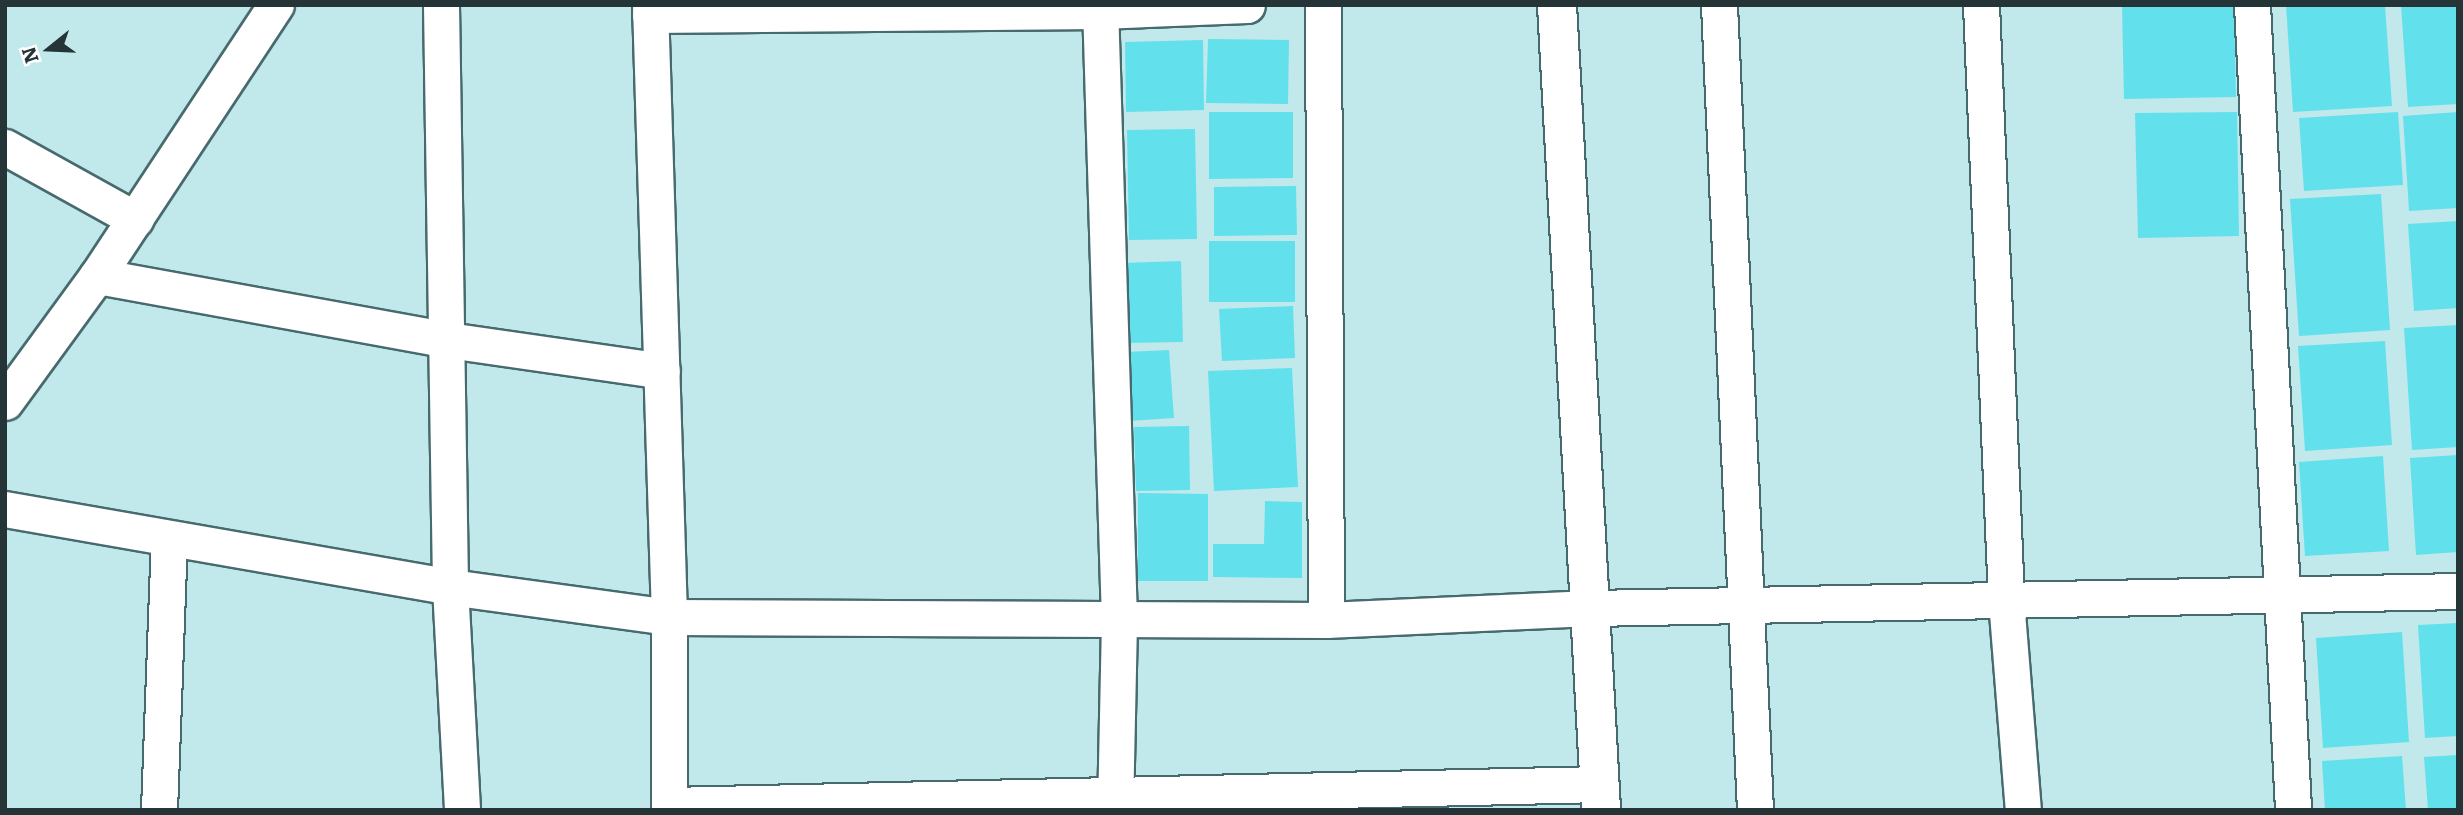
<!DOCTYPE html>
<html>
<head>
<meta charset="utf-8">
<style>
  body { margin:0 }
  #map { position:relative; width:2463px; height:815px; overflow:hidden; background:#c1e8eb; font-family:Literata,serif }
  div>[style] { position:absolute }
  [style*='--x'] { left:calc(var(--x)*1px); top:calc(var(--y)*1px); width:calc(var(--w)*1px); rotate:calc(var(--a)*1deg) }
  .building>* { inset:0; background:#62e1ec }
  .roads { filter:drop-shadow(2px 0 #476a6e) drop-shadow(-2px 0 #476a6e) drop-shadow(0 2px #476a6e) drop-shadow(0 -2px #476a6e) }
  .street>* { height:35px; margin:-17.5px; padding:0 17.5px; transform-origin:17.5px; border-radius:17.5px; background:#fff }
  .secondary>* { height:38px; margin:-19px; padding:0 19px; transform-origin:19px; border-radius:19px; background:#fff }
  span { translate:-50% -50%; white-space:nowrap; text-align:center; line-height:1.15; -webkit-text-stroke:5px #fff; paint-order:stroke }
  .frame { position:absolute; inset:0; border:7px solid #253436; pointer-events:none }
  .north { position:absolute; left:14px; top:14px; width:70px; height:70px; -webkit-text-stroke:5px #fff; paint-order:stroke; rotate:252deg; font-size:19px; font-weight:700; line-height:28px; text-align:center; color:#253436 }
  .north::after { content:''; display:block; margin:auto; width:24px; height:32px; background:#253436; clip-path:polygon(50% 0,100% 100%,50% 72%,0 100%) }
</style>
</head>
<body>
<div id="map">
  <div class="building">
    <div style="clip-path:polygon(2122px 5px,2234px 5px,2236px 97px,2124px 99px)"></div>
    <div style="clip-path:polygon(2286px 5px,2385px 5px,2392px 106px,2293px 112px)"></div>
    <div style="clip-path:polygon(2401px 5px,2458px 5px,2458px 104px,2408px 107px)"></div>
    <div style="clip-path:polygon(1208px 39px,1289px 40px,1288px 104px,1206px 103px)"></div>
    <div style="clip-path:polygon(1203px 40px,1204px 110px,1126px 112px,1125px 42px)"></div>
    <div style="clip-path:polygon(1209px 112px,1293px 112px,1293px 178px,1209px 179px)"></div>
    <div style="clip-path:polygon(2237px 112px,2239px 236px,2138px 238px,2135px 113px)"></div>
    <div style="clip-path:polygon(2398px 112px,2403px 185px,2304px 191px,2299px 118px)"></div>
    <div style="clip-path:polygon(2458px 112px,2458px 208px,2409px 211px,2403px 116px)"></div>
    <div style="clip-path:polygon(1195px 129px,1197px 239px,1129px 240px,1127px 130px)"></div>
    <div style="clip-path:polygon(1296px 186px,1297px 235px,1214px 236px,1214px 187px)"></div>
    <div style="clip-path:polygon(2381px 194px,2390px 330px,2299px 336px,2290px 199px)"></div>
    <div style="clip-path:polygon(2458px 221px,2458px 308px,2414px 311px,2408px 224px)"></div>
    <div style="clip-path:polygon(1209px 241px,1295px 241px,1295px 302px,1209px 302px)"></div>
    <div style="clip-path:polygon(1181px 261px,1183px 342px,1123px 343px,1121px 263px)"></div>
    <div style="clip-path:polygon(1293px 306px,1295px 358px,1222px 361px,1219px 309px)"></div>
    <div style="clip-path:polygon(2458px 325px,2458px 447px,2412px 450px,2404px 328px)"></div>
    <div style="clip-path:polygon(2385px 341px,2392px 445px,2305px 451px,2298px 346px)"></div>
    <div style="clip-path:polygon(1169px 350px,1174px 418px,1129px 421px,1125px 352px)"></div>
    <div style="clip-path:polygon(1292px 368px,1298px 487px,1214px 491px,1208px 371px)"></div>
    <div style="clip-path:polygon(1189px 426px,1190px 490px,1136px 491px,1134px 427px)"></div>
    <div style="clip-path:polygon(2458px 455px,2458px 552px,2416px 555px,2410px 458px)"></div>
    <div style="clip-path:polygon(2383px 456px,2389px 551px,2305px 556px,2299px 462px)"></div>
    <div style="clip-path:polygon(1138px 493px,1208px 494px,1208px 581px,1138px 581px)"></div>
    <div style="clip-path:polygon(1265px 501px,1302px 502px,1302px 578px,1213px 577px,1213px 544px,1264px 544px)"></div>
    <div style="clip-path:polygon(2458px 623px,2458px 736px,2425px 738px,2418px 625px)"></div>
    <div style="clip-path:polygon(2402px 632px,2409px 742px,2323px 748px,2316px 638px)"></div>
    <div style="clip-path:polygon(2458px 755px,2458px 810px,2428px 810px,2424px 757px)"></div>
    <div style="clip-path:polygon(2402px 756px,2406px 810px,2325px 810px,2322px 761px)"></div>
  </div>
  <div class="roads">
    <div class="street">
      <div style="--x:441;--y:5;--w:582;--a:89.11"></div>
      <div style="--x:450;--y:587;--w:223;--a:86.9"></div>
      <div style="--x:650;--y:5;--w:612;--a:88.22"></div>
      <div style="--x:669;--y:617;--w:193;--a:90"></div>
      <div style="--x:1100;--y:5;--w:616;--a:88.23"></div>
      <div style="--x:1119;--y:621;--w:189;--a:91.2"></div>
      <div style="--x:1323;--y:5;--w:615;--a:89.72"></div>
      <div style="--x:1719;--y:5;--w:806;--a:87.44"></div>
      <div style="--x:1981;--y:5;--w:596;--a:87.59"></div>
      <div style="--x:2006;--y:600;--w:211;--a:85.4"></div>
      <div style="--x:2252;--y:5;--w:806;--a:87.08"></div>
      <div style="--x:650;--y:15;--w:450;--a:-0.5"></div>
      <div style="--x:1100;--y:11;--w:147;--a:-2.3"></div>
      <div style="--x:5;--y:147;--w:149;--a:29"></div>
      <div style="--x:97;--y:276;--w:357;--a:10.3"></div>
      <div style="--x:448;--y:340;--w:216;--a:8.2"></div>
      <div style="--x:5;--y:402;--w:156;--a:-53.9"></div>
      <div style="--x:97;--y:276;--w:325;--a:-56.6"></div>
      <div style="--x:5;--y:509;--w:452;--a:9.9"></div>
      <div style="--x:450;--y:587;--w:221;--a:7.8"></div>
      <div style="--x:669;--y:617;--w:657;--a:0.26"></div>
      <div style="--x:1326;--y:620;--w:265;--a:-2.6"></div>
      <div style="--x:1591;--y:608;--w:867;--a:-1.12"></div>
      <div style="--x:669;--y:805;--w:931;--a:-1.29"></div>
      <div style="--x:159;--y:810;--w:270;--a:-87.9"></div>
    </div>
    <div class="secondary">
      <div style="--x:1557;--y:5;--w:806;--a:86.87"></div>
    </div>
  </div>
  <div class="frame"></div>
  <div class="north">N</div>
</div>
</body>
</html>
